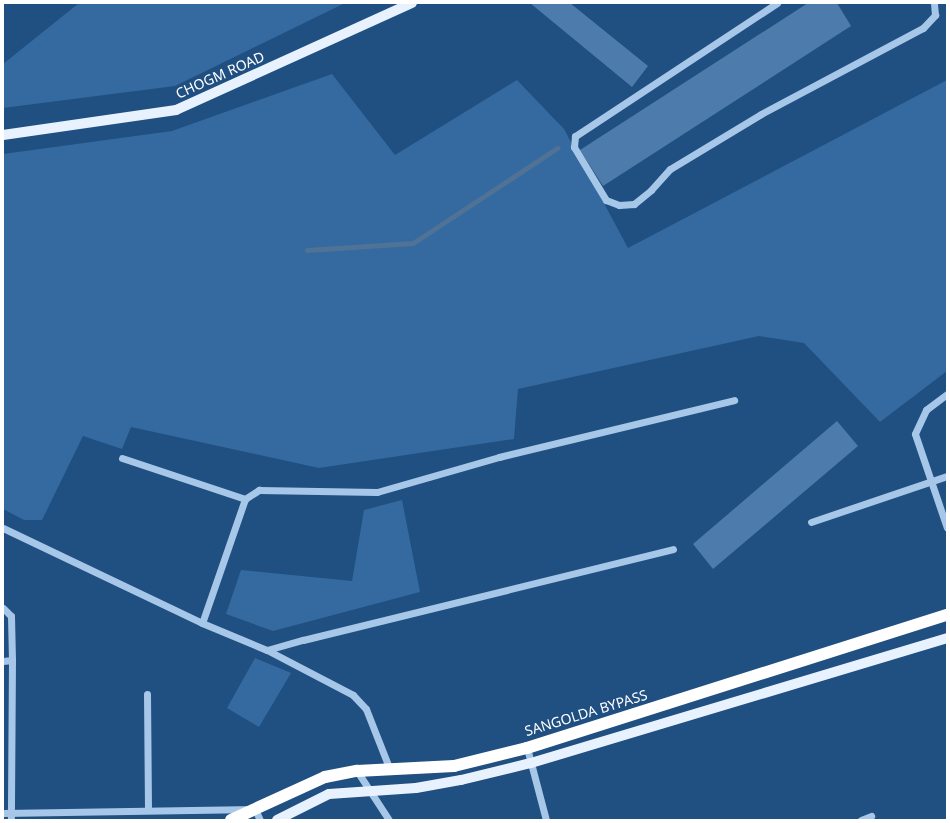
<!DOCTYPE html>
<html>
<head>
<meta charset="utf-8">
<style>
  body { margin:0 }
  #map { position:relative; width:950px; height:823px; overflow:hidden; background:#204f81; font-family:"Noto Sans",sans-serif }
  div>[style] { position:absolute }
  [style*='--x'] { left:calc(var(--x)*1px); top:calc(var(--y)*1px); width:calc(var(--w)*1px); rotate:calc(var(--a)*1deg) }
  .green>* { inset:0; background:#346a9f }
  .stream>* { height:5px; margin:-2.5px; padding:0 2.5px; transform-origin:2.5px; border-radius:2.5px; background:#507296 }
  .building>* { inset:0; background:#4d7cac }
  .minor>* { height:7px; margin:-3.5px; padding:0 3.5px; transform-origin:3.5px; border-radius:3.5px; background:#a6c7e8 }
  .major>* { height:10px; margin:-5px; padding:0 5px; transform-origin:5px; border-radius:5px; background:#e8f2fe }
  .highway>* { height:12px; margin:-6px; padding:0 6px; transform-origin:6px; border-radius:6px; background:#fff }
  span { translate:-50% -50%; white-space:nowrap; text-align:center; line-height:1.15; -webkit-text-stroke:3.5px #204f81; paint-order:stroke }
  .street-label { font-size:14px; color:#fff }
  .frame { position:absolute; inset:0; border:4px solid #fff; pointer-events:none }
</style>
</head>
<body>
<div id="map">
  <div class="green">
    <div style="clip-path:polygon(79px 3px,345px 3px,175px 86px,3px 108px,3px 64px)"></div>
    <div style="clip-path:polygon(332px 74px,395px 155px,517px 80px,564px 129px,628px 248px,947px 80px,947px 371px,880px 422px,804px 343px,759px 336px,518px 389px,514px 439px,319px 468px,131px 427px,122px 449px,83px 436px,42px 520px,24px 520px,3px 509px,3px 154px,172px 131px)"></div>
    <div style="clip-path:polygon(402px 500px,420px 592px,273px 631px,226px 614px,241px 570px,352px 581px,364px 510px)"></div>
    <div style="clip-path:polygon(255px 658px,291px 673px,259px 727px,227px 708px)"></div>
  </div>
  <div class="stream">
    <div style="--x:307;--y:250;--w:106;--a:-3.8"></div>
    <div style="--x:413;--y:243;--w:173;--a:-33.4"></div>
  </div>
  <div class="building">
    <div style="clip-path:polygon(530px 3px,570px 3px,648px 66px,632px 87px)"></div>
    <div style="clip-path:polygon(808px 3px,837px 3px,851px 26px,603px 186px,580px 150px)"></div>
    <div style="clip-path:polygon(837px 421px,858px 446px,713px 569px,693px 544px)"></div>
  </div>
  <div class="minor">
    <div style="--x:777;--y:3;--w:242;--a:146.6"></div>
    <div style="--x:575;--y:136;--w:11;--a:95"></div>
    <div style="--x:574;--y:147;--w:62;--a:58.9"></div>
    <div style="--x:606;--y:200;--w:14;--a:21"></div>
    <div style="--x:619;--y:205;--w:15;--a:-4"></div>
    <div style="--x:634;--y:204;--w:22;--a:-39"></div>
    <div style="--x:651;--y:190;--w:28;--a:-48"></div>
    <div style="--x:670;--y:169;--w:106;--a:-31.1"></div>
    <div style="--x:761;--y:114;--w:183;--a:-28"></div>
    <div style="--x:923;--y:28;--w:18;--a:-47"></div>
    <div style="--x:935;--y:15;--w:12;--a:-95"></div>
    <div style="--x:947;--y:394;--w:26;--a:143"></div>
    <div style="--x:926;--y:410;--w:26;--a:115"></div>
    <div style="--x:915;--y:434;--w:99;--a:71.2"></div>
    <div style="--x:122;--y:458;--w:130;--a:18.4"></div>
    <div style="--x:245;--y:499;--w:131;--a:109.1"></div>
    <div style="--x:245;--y:499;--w:17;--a:-33"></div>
    <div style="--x:259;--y:490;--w:118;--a:1"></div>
    <div style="--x:377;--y:492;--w:127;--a:-16"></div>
    <div style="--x:499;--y:457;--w:242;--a:-13.6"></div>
    <div style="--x:811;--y:522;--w:144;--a:-18.7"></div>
    <div style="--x:3;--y:528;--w:221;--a:25.5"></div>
    <div style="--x:202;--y:623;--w:70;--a:22.6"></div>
    <div style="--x:267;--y:650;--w:97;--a:27.6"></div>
    <div style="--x:353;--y:695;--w:19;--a:47"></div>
    <div style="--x:366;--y:709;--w:66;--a:68.5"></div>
    <div style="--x:3;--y:608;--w:11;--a:45"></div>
    <div style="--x:11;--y:616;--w:44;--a:88.7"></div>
    <div style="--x:267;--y:650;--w:37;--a:-16"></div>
    <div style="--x:303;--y:640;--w:381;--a:-13.8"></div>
    <div style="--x:3;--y:661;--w:9;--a:-6"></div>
    <div style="--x:12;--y:660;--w:160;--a:90.4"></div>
    <div style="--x:147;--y:694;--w:115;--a:89.5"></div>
    <div style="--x:527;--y:748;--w:74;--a:75.2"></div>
    <div style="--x:357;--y:771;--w:59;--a:56.9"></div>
    <div style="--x:3;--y:813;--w:252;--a:-0.9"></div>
    <div style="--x:255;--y:809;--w:12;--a:66"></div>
    <div style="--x:861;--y:820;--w:11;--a:-22"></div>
  </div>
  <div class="major">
    <div style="--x:3;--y:135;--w:175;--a:-8.2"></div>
    <div style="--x:176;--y:110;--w:259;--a:-24.4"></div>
    <div style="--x:277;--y:820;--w:58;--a:-26.6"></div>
    <div style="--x:329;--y:794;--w:87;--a:-3.9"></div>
    <div style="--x:416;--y:788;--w:46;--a:-10.1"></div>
    <div style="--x:461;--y:780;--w:72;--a:-13.7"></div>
    <div style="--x:531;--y:763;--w:434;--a:-16.7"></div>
  </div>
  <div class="highway">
    <div style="--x:231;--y:820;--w:103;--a:-24.6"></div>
    <div style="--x:325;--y:777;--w:33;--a:-11"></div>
    <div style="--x:357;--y:771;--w:97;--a:-3"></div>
    <div style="--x:454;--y:766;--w:75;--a:-13.9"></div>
    <div style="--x:527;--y:748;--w:441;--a:-17.6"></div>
  </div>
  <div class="street-label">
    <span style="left:220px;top:75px;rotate:-24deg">CHOGM ROAD</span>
    <span style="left:586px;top:713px;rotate:-17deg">SANGOLDA BYPASS</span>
  </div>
  <div class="frame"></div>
</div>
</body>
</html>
